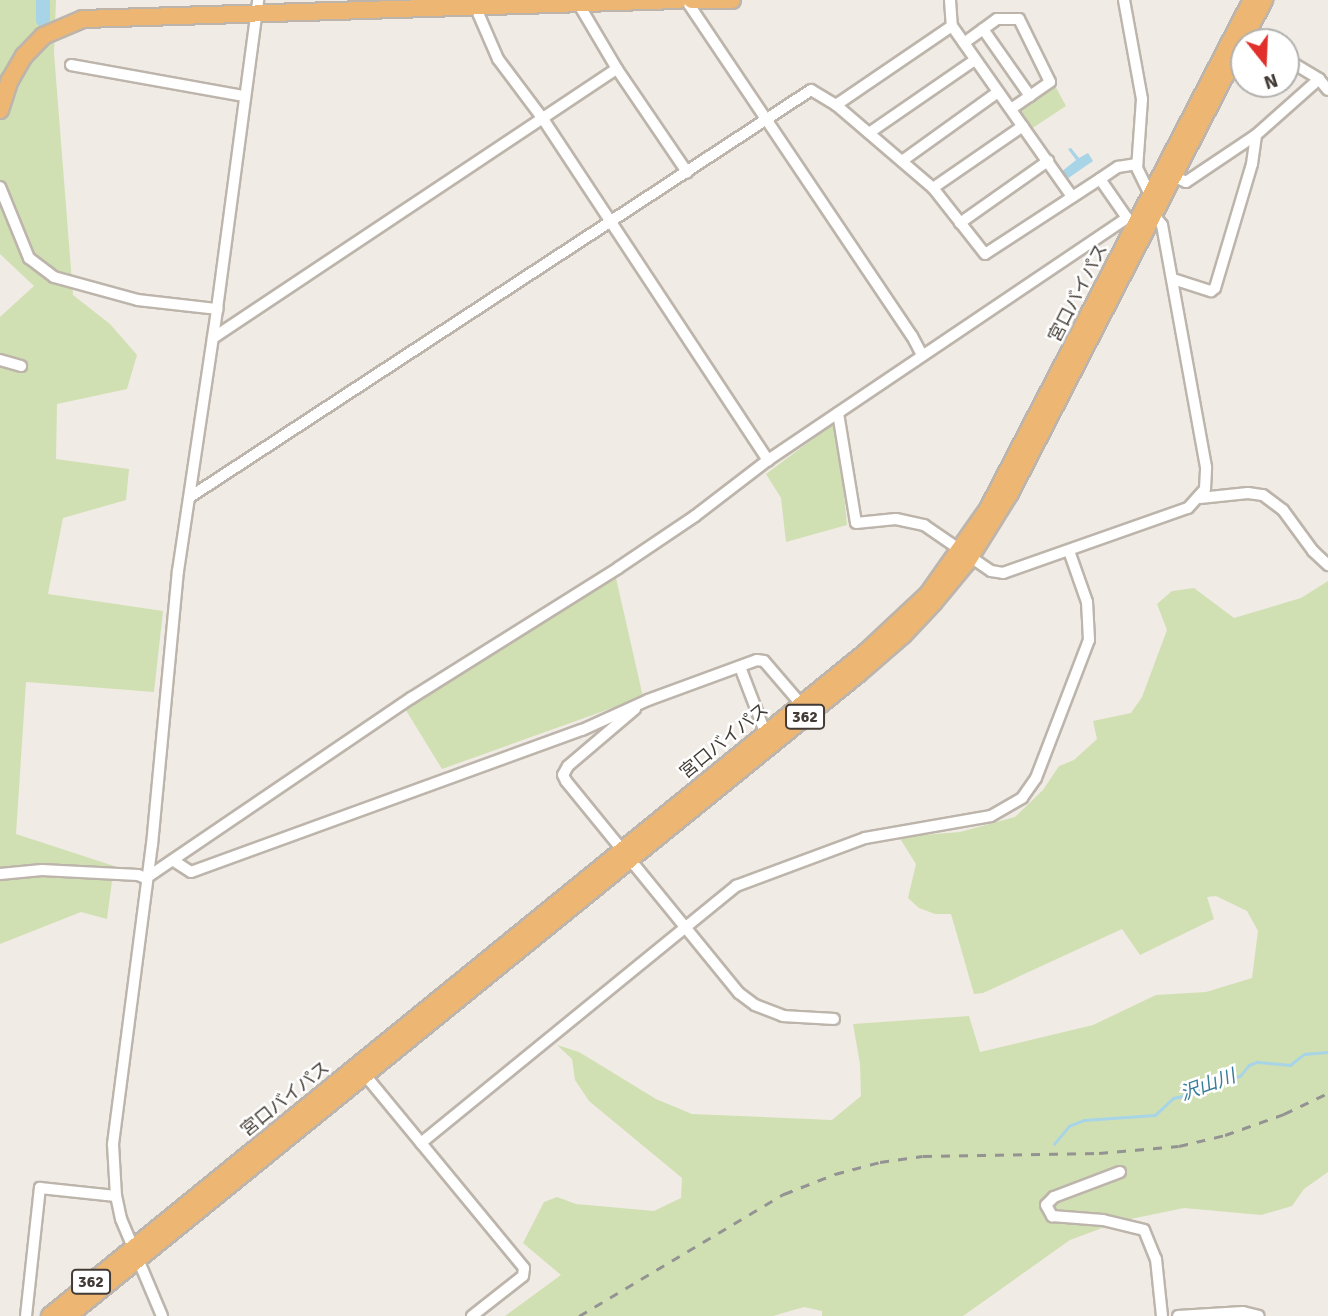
<!DOCTYPE html>
<html>
<head>
<meta charset="utf-8">
<style>
  body { margin:0 }
  #map { position:relative; width:1328px; height:1316px; overflow:hidden; background:#f0ebe5; font-family:Signika,"Noto Sans JP",sans-serif }
  div>[style] { position:absolute }
  [style*='--x'] { left:calc(var(--x)*1px); top:calc(var(--y)*1px); width:calc(var(--w)*1px); rotate:calc(var(--a)*1deg) }
  .green>* { inset:0; background:#d1e0b2 }
  .water>* { inset:0; background:#a7d4e7 }
  .stream>* { height:2.5px; margin:-1.25px; padding:0 1.25px; transform-origin:1.25px; border-radius:1.25px; background:#a7d4e7 }
  .river>* { height:14px; margin:-7px; padding:0 7px; transform-origin:7px; border-radius:7px; background:#a7d4e7 }
  .roads { filter:drop-shadow(2px 0 #bdb5ab) drop-shadow(-2px 0 #bdb5ab) drop-shadow(0 2px #bdb5ab) drop-shadow(0 -2px #bdb5ab) }
  .minor>* { height:10px; margin:-5px; padding:0 5px; transform-origin:5px; border-radius:5px; background:#fff }
  .highway>* { height:16px; margin:-8px; padding:0 8px; transform-origin:8px; border-radius:8px; background:#edb673 }
  .rail>* { height:2.5px; margin-top:-1.25px; transform-origin:0; background:repeating-linear-gradient(90deg,#939393 0 9px,transparent 0 18px) }
  span { translate:-50% -50%; white-space:nowrap; text-align:center; line-height:1.15; -webkit-text-stroke:5px #fff; paint-order:stroke }
  .shield-label span { padding:2px 5px; background:#fff; border:2px solid; border-radius:5px; -webkit-text-stroke-width:0 }
  .shield-label { font-size:16px; color:#423b35; font-weight:700 }
  .street-label { font-size:18px; color:#423b35 }
  .water-label { font-size:19px; color:#397c9a; font-style:italic }
  .north { position:absolute; left:1230px; top:28px; width:70px; height:70px; box-sizing:border-box; background:#fff; border:2px solid #b3b1ae; border-radius:50%; rotate:162deg; font-size:19px; font-weight:700; line-height:28px; text-align:center; color:#423b35 }
  .north::after { content:''; display:block; margin:auto; width:24px; height:32px; background:#e1302b; clip-path:polygon(50% 0,100% 100%,50% 72%,0 100%) }
</style>
</head>
<body>
<div id="map">
  <div class="green">
    <div style="clip-path:polygon(0 0,56px 0,54px 53px,73px 295px,110px 324px,137px 355px,127px 389px,57px 404px,56px 459px,129px 469px,126px 500px,63px 518px,48px 594px,163px 611px,154px 692px,26px 682px,16px 834px,114px 866px,107px 919px,81px 912px,0 944px,0 317px,34px 286px,0 254px)"></div>
    <div style="clip-path:polygon(1054px 84px,1066px 106px,1031px 129px,1017px 110px)"></div>
    <div style="clip-path:polygon(837px 421px,847px 525px,786px 542px,781px 498px,766px 474px)"></div>
    <div style="clip-path:polygon(616px 578px,643px 697px,442px 769px,404px 707px)"></div>
    <div style="clip-path:polygon(1328px 581px,1328px 1172px,1304px 1189px,1292px 1206px,1261px 1215px,1184px 1208px,1121px 1221px,1070px 1240px,963px 1316px,822px 1316px,822px 1311px,804px 1307px,773px 1316px,505px 1316px,561px 1275px,523px 1243px,544px 1202px,557px 1197px,576px 1204px,654px 1211px,681px 1198px,682px 1178px,589px 1101px,575px 1080px,572px 1059px,557px 1045px,579px 1052px,656px 1099px,692px 1114px,832px 1120px,861px 1096px,860px 1064px,853px 1024px,969px 1016px,980px 1052px,1093px 1025px,1156px 995px,1206px 992px,1252px 978px,1258px 931px,1247px 911px,1216px 896px,1207px 897px,1214px 919px,1140px 955px,1122px 929px,983px 993px,974px 994px,951px 914px,935px 914px,919px 908px,908px 898px,916px 864px,899px 837px,960px 832px,1015px 817px,1043px 790px,1059px 766px,1074px 760px,1097px 739px,1093px 721px,1131px 713px,1142px 697px,1167px 630px,1157px 604px,1172px 591px,1194px 588px,1234px 618px,1301px 598px)"></div>
  </div>
  <div class="water">
    <div style="clip-path:polygon(1071px 148px,1079px 158px,1088px 153px,1093px 161px,1067px 179px,1061px 172px,1076px 160px,1068px 149px)"></div>
  </div>
  <div class="stream">
    <div style="--x:1054;--y:1144;--w:23;--a:-50"></div>
    <div style="--x:1069;--y:1126;--w:16;--a:-22"></div>
    <div style="--x:1084;--y:1120;--w:71;--a:-4"></div>
    <div style="--x:1155;--y:1115;--w:25;--a:-43"></div>
    <div style="--x:1173;--y:1098;--w:16;--a:-11"></div>
    <div style="--x:1189;--y:1095;--w:32;--a:-28"></div>
    <div style="--x:1217;--y:1080;--w:23;--a:-10"></div>
    <div style="--x:1240;--y:1076;--w:14;--a:-51"></div>
    <div style="--x:1249;--y:1065;--w:9;--a:-21"></div>
    <div style="--x:1257;--y:1062;--w:33;--a:5"></div>
    <div style="--x:1290;--y:1065;--w:18;--a:-38"></div>
    <div style="--x:1304;--y:1054;--w:24;--a:-5"></div>
  </div>
  <div class="river">
    <div style="--x:43;--y:0;--w:20;--a:90"></div>
  </div>
  <div class="roads">
    <div class="minor">
      <div style="--x:686;--y:0;--w:405;--a:56.1"></div>
      <div style="--x:912;--y:336;--w:21;--a:62"></div>
      <div style="--x:950;--y:0;--w:26;--a:86"></div>
      <div style="--x:952;--y:26;--w:209;--a:54.9"></div>
      <div style="--x:1124;--y:0;--w:101;--a:79.7"></div>
      <div style="--x:1142;--y:99;--w:69;--a:94.1"></div>
      <div style="--x:1137;--y:168;--w:30;--a:64"></div>
      <div style="--x:578;--y:3;--w:77;--a:59.4"></div>
      <div style="--x:617;--y:69;--w:125;--a:55.8"></div>
      <div style="--x:475;--y:6;--w:58;--a:66.5"></div>
      <div style="--x:498;--y:59;--w:75;--a:53.1"></div>
      <div style="--x:543;--y:119;--w:409;--a:56.6"></div>
      <div style="--x:983;--y:29;--w:82;--a:55"></div>
      <div style="--x:964;--y:43;--w:41;--a:-36"></div>
      <div style="--x:997;--y:19;--w:22;--a:0"></div>
      <div style="--x:1019;--y:19;--w:70;--a:63.8"></div>
      <div style="--x:1050;--y:82;--w:47;--a:145.3"></div>
      <div style="--x:1286;--y:59;--w:39;--a:31"></div>
      <div style="--x:1319;--y:79;--w:14;--a:51"></div>
      <div style="--x:71;--y:65;--w:176;--a:10.2"></div>
      <div style="--x:836;--y:105;--w:140;--a:-34.3"></div>
      <div style="--x:869;--y:133;--w:129;--a:-34.6"></div>
      <div style="--x:902;--y:161;--w:118;--a:-35.7"></div>
      <div style="--x:1175;--y:177;--w:12;--a:24"></div>
      <div style="--x:1186;--y:182;--w:84;--a:-33.9"></div>
      <div style="--x:1256;--y:135;--w:84;--a:-41.6"></div>
      <div style="--x:1100;--y:179;--w:22;--a:-34"></div>
      <div style="--x:1118;--y:167;--w:19;--a:-9"></div>
      <div style="--x:0;--y:187;--w:77;--a:67.8"></div>
      <div style="--x:29;--y:258;--w:31;--a:37"></div>
      <div style="--x:54;--y:277;--w:87;--a:15.3"></div>
      <div style="--x:138;--y:300;--w:80;--a:6.5"></div>
      <div style="--x:933;--y:188;--w:109;--a:-34.6"></div>
      <div style="--x:960;--y:223;--w:108;--a:-35.2"></div>
      <div style="--x:1173;--y:279;--w:40;--a:18"></div>
      <div style="--x:1211;--y:291;--w:5;--a:-37"></div>
      <div style="--x:1215;--y:288;--w:129;--a:-73.4"></div>
      <div style="--x:1252;--y:164;--w:29;--a:-82"></div>
      <div style="--x:213;--y:338;--w:485;--a:-33.7"></div>
      <div style="--x:0;--y:360;--w:22;--a:16"></div>
      <div style="--x:838;--y:413;--w:111;--a:80.7"></div>
      <div style="--x:856;--y:523;--w:40;--a:-5.7"></div>
      <div style="--x:896;--y:519;--w:29;--a:12"></div>
      <div style="--x:924;--y:525;--w:81;--a:34.5"></div>
      <div style="--x:991;--y:571;--w:12;--a:9"></div>
      <div style="--x:1003;--y:573;--w:196;--a:-19.4"></div>
      <div style="--x:1188;--y:508;--w:25;--a:-48"></div>
      <div style="--x:1205;--y:489;--w:22;--a:-87"></div>
      <div style="--x:1206;--y:467;--w:246;--a:-100.3"></div>
      <div style="--x:1162;--y:225;--w:11;--a:-128"></div>
      <div style="--x:1200;--y:498;--w:48;--a:-5.9"></div>
      <div style="--x:1248;--y:493;--w:15;--a:8"></div>
      <div style="--x:1263;--y:495;--w:25;--a:37"></div>
      <div style="--x:1283;--y:510;--w:51;--a:53.8"></div>
      <div style="--x:1313;--y:551;--w:21;--a:43"></div>
      <div style="--x:740;--y:667;--w:70;--a:69"></div>
      <div style="--x:635;--y:709;--w:88;--a:139.6"></div>
      <div style="--x:568;--y:766;--w:10;--a:119"></div>
      <div style="--x:563;--y:775;--w:7;--a:63"></div>
      <div style="--x:566;--y:781;--w:274;--a:50.8"></div>
      <div style="--x:739;--y:993;--w:20;--a:37"></div>
      <div style="--x:755;--y:1005;--w:30;--a:21"></div>
      <div style="--x:783;--y:1016;--w:51;--a:3.4"></div>
      <div style="--x:174;--y:861;--w:20;--a:33"></div>
      <div style="--x:191;--y:872;--w:416;--a:-20"></div>
      <div style="--x:582;--y:730;--w:72;--a:-24.4"></div>
      <div style="--x:648;--y:700;--w:116;--a:-20.2"></div>
      <div style="--x:757;--y:660;--w:7;--a:8"></div>
      <div style="--x:764;--y:661;--w:55;--a:49.4"></div>
      <div style="--x:0;--y:874;--w:42;--a:-5.4"></div>
      <div style="--x:42;--y:870;--w:96;--a:3"></div>
      <div style="--x:138;--y:875;--w:9;--a:21"></div>
      <div style="--x:146;--y:878;--w:320;--a:-34.2"></div>
      <div style="--x:411;--y:698;--w:244;--a:-32.1"></div>
      <div style="--x:618;--y:568;--w:93;--a:-34"></div>
      <div style="--x:695;--y:516;--w:92;--a:-37.5"></div>
      <div style="--x:768;--y:460;--w:433;--a:-34"></div>
      <div style="--x:1127;--y:218;--w:47;--a:-124.7"></div>
      <div style="--x:1100;--y:179;--w:137;--a:146.9"></div>
      <div style="--x:985;--y:254;--w:84;--a:-128.2"></div>
      <div style="--x:933;--y:188;--w:128;--a:-139.4"></div>
      <div style="--x:836;--y:105;--w:29;--a:-149"></div>
      <div style="--x:811;--y:90;--w:742;--a:146.76"></div>
      <div style="--x:365;--y:1075;--w:250;--a:50.5"></div>
      <div style="--x:524;--y:1268;--w:8;--a:97"></div>
      <div style="--x:523;--y:1276;--w:65;--a:141.9"></div>
      <div style="--x:421;--y:1143;--w:407;--a:-39.2"></div>
      <div style="--x:736;--y:886;--w:138;--a:-20.4"></div>
      <div style="--x:865;--y:838;--w:128;--a:-9.9"></div>
      <div style="--x:991;--y:816;--w:36;--a:-30"></div>
      <div style="--x:1022;--y:798;--w:24;--a:-55"></div>
      <div style="--x:1036;--y:778;--w:148;--a:-69"></div>
      <div style="--x:1089;--y:640;--w:38;--a:-93"></div>
      <div style="--x:1087;--y:602;--w:54;--a:-109.4"></div>
      <div style="--x:1120;--y:1172;--w:71;--a:159.3"></div>
      <div style="--x:1054;--y:1197;--w:11;--a:135"></div>
      <div style="--x:1046;--y:1205;--w:13;--a:61"></div>
      <div style="--x:1052;--y:1216;--w:51;--a:4.5"></div>
      <div style="--x:1103;--y:1220;--w:42;--a:13.7"></div>
      <div style="--x:1144;--y:1230;--w:31;--a:68"></div>
      <div style="--x:1156;--y:1259;--w:57;--a:84"></div>
      <div style="--x:26;--y:1316;--w:129;--a:-83.8"></div>
      <div style="--x:40;--y:1188;--w:76;--a:6"></div>
      <div style="--x:162;--y:1316;--w:105;--a:-112.9"></div>
      <div style="--x:121;--y:1219;--w:24;--a:-102"></div>
      <div style="--x:116;--y:1196;--w:52;--a:-93.3"></div>
      <div style="--x:113;--y:1144;--w:302;--a:-82.6"></div>
      <div style="--x:152;--y:845;--w:275;--a:-84.6"></div>
      <div style="--x:178;--y:571;--w:265;--a:-81.5"></div>
      <div style="--x:217;--y:309;--w:312;--a:-82.4"></div>
      <div style="--x:1178;--y:1316;--w:65;--a:-3.5"></div>
      <div style="--x:1243;--y:1312;--w:16;--a:14"></div>
    </div>
    <div class="highway">
      <div style="--x:692;--y:0;--w:40;--a:0"></div>
      <div style="--x:0;--y:110;--w:32;--a:-72"></div>
      <div style="--x:10;--y:80;--w:28;--a:-60"></div>
      <div style="--x:24;--y:56;--w:28;--a:-46"></div>
      <div style="--x:43;--y:36;--w:43;--a:-23"></div>
      <div style="--x:83;--y:19;--w:596;--a:-1.83"></div>
      <div style="--x:50;--y:1316;--w:1051;--a:-39.13"></div>
      <div style="--x:865;--y:653;--w:86;--a:-43.1"></div>
      <div style="--x:928;--y:594;--w:104;--a:-54.8"></div>
      <div style="--x:988;--y:509;--w:573;--a:-62.59"></div>
      <div style="--x:68;--y:1316;--w:1018;--a:-39.1"></div>
      <div style="--x:858;--y:674;--w:60;--a:-40.9"></div>
      <div style="--x:903;--y:635;--w:45;--a:-46.8"></div>
      <div style="--x:934;--y:602;--w:52;--a:-50.5"></div>
      <div style="--x:967;--y:562;--w:81;--a:-58.1"></div>
      <div style="--x:1010;--y:493;--w:555;--a:-62.74"></div>
    </div>
  </div>
  <div class="rail">
    <div style="--x:579;--y:1316;--w:239;--a:-30.8"></div>
    <div style="--x:784;--y:1194;--w:55;--a:-21.4"></div>
    <div style="--x:835;--y:1174;--w:47;--a:-14.9"></div>
    <div style="--x:880;--y:1162;--w:43;--a:-7.9"></div>
    <div style="--x:923;--y:1156;--w:176;--a:-1"></div>
    <div style="--x:1099;--y:1153;--w:80;--a:-5"></div>
    <div style="--x:1179;--y:1146;--w:47;--a:-13.4"></div>
    <div style="--x:1225;--y:1135;--w:63;--a:-19.6"></div>
    <div style="--x:1284;--y:1114;--w:49;--a:-25.5"></div>
  </div>
  <div class="shield-label">
    <span style="left:805px;top:717px">362</span>
    <span style="left:91px;top:1282px">362</span>
  </div>
  <div class="street-label">
    <span style="left:1078px;top:293px;rotate:-63deg">宮口バイパス</span>
    <span style="left:724px;top:741px;rotate:-39deg">宮口バイパス</span>
    <span style="left:285px;top:1099px;rotate:-39deg">宮口バイパス</span>
  </div>
  <div class="water-label">
    <span style="left:1208px;top:1086px;rotate:-20deg">沢山川</span>
  </div>
  <div class="north">N</div>
</div>
</body>
</html>
